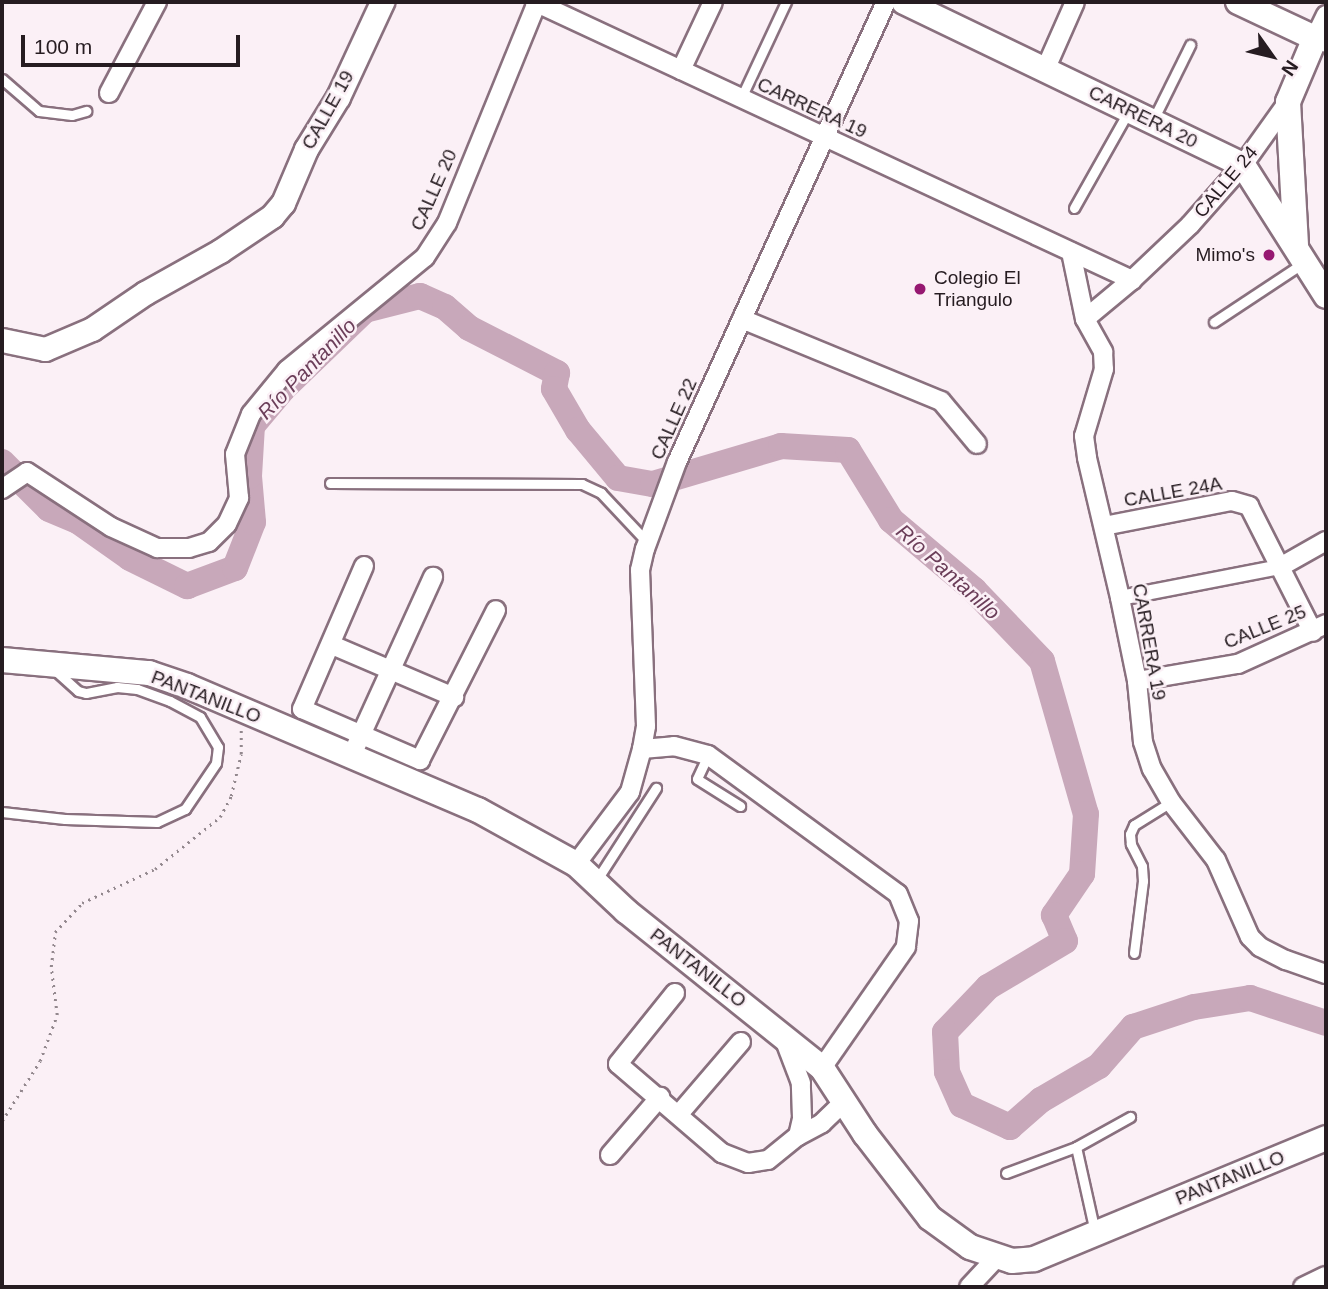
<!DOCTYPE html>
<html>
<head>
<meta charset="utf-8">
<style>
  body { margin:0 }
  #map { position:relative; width:1328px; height:1289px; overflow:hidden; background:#fbf0f6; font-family:Helvetica,sans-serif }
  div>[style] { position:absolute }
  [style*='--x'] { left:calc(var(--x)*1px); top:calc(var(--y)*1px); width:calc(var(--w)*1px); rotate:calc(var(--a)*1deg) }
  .river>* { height:26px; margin:-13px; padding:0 13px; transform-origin:13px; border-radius:13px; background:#c8a8ba }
  .path>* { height:2.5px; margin-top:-1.25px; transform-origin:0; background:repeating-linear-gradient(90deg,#93888e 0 2px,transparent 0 7px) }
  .roads { filter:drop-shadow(2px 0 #89707e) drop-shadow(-2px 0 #89707e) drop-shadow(0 2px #89707e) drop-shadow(0 -2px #89707e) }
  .service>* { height:9px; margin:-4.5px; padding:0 4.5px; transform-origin:4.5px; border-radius:4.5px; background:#fff }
  .pedestrian>* { height:14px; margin:-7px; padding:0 7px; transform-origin:7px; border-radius:7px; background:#fff }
  .minor>* { height:18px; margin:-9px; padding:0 9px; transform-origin:9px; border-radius:9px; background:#fff }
  .tertiary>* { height:23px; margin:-11.5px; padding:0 11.5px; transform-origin:11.5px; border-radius:11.5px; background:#fff }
  .secondary>* { height:24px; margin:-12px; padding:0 12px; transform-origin:12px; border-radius:12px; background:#fff }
  .dots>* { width:19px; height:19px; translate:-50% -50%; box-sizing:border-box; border:4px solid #fbf0f6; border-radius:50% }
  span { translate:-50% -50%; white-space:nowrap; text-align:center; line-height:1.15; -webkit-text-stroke:5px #fbf0f6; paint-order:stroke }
  .street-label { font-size:19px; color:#261c21 }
  .poi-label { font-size:19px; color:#261c21 }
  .right { translate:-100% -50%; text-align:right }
  .left { translate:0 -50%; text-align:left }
  .water-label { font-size:21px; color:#6b3e59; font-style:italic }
  .frame { position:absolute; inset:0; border:4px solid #261c21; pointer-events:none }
  .north { position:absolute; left:1237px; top:21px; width:70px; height:70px; -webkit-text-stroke:5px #fbf0f6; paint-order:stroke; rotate:124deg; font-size:19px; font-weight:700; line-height:28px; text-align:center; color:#261c21 }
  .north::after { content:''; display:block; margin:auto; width:24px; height:32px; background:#261c21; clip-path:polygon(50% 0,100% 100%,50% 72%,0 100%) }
  .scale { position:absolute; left:21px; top:35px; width:219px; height:32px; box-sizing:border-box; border:4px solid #261c21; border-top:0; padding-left:9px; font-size:21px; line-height:24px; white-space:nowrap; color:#261c21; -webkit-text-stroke:5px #fbf0f6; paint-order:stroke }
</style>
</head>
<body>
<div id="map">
  <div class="river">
    <div style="--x:2;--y:462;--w:66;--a:45"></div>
    <div style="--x:49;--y:509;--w:33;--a:23"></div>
    <div style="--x:79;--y:522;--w:62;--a:35.2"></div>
    <div style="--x:130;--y:558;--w:64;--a:26.2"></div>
    <div style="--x:187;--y:586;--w:51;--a:-20.6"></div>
    <div style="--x:235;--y:568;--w:49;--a:-68.6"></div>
    <div style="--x:253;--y:522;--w:46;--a:-95"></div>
    <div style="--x:249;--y:476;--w:50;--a:-86.6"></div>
    <div style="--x:252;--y:426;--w:48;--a:-50"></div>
    <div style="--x:283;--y:389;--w:114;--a:-43.9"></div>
    <div style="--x:365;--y:310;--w:57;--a:-14.3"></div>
    <div style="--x:420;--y:296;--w:27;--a:24"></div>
    <div style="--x:445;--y:307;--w:32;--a:41"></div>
    <div style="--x:469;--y:328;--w:99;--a:27.1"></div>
    <div style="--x:557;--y:373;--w:16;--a:101"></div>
    <div style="--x:554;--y:389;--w:48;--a:59.7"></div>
    <div style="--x:578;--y:430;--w:62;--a:50.2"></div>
    <div style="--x:618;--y:478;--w:36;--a:10"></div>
    <div style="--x:653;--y:484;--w:134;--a:-16.5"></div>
    <div style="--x:781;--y:446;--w:67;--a:3.4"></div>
    <div style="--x:848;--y:450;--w:82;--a:58.4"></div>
    <div style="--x:891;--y:520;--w:109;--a:40.1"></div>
    <div style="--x:974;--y:590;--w:98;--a:46.2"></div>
    <div style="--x:1042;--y:661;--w:159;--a:74"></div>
    <div style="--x:1086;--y:814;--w:60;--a:93.8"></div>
    <div style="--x:1082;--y:874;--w:50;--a:124.3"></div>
    <div style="--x:1054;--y:915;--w:28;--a:67"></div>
    <div style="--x:1065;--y:941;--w:90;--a:149.1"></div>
    <div style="--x:988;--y:987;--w:62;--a:133.7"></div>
    <div style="--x:945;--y:1032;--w:40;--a:87.1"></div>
    <div style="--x:947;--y:1072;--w:36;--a:66"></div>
    <div style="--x:962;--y:1105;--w:53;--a:24.6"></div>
    <div style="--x:1010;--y:1127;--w:41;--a:-41.1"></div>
    <div style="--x:1041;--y:1100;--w:67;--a:-30.4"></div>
    <div style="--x:1099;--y:1066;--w:52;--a:-48.9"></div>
    <div style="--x:1133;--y:1027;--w:64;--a:-18.2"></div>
    <div style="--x:1194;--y:1007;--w:57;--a:-9.1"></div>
    <div style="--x:1250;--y:998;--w:80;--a:18.2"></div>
  </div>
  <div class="path">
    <div style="--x:2;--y:1121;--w:71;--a:-57.7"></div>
    <div style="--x:40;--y:1061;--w:49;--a:-69.7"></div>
    <div style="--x:57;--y:1015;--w:48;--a:-97.1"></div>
    <div style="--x:51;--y:967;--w:35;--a:-83"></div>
    <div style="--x:55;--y:932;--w:40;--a:-47"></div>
    <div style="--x:82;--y:903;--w:81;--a:-25"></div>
    <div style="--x:155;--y:869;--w:83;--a:-38.7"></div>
    <div style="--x:220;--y:817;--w:24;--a:-62"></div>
    <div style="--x:231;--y:796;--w:43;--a:-76.6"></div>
    <div style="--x:241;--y:754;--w:24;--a:-90"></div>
  </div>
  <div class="roads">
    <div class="service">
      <div style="--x:2;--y:79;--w:49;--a:40.9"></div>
      <div style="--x:39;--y:111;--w:33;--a:7"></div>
      <div style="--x:72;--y:115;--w:15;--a:-16"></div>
      <div style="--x:741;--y:98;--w:106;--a:-64.9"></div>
      <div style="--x:1153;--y:120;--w:84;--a:-63.7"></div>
      <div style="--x:1074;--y:208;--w:110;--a:-60.6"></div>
      <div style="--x:1214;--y:322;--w:107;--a:-33.5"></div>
      <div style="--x:330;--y:483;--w:252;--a:0.2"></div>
      <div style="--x:582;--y:484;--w:21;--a:25"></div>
      <div style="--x:601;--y:493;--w:67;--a:46.8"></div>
      <div style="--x:708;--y:755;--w:26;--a:115"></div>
      <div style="--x:697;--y:779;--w:51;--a:32.1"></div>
      <div style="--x:2;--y:812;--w:63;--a:6.3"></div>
      <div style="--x:65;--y:819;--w:92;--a:1.9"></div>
      <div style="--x:157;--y:822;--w:31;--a:-25"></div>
      <div style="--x:185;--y:809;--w:55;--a:-56"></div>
      <div style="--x:216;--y:763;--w:16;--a:-83"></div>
      <div style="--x:218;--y:747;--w:35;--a:-121"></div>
      <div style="--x:200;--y:717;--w:34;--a:-152"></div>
      <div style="--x:170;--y:701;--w:35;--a:-160"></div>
      <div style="--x:137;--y:689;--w:20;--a:-174"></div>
      <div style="--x:117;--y:687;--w:32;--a:169"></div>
      <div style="--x:86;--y:693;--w:8;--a:-166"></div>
      <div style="--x:78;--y:691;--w:30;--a:-138"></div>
      <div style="--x:596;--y:881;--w:111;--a:-57.2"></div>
      <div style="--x:1134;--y:953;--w:73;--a:-82.9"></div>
      <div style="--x:1143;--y:881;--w:15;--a:-94"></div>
      <div style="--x:1142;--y:866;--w:25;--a:-117"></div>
      <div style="--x:1131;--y:844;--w:10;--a:-96"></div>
      <div style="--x:1130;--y:834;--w:10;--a:-66"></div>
      <div style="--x:1134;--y:825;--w:44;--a:-31.9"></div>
      <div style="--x:1006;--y:1173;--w:75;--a:-20.4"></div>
      <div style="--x:1095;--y:1232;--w:87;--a:-102.6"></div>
      <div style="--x:1076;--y:1147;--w:62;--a:-29.1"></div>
    </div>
    <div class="pedestrian">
      <div style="--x:1120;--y:598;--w:163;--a:-11"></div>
    </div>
    <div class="minor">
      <div style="--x:535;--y:2;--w:659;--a:24.97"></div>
      <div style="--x:1326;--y:15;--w:25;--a:116"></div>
      <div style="--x:1315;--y:38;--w:12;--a:24"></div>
      <div style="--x:681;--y:70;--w:75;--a:-64.8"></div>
      <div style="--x:1045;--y:70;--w:74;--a:-66.2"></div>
      <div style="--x:109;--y:93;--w:103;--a:-62.2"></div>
      <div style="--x:1071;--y:252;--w:68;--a:78.2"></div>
      <div style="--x:1085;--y:319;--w:38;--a:61"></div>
      <div style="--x:1103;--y:352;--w:17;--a:87"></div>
      <div style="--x:1104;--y:369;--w:70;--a:106.6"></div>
      <div style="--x:1084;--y:436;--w:22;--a:82"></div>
      <div style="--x:1087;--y:458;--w:144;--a:76.7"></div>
      <div style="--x:1120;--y:598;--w:85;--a:78.4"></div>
      <div style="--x:1137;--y:681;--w:61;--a:84.4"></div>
      <div style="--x:1143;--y:742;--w:28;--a:72"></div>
      <div style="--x:1152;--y:769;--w:38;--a:60"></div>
      <div style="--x:1171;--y:802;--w:73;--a:52.2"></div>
      <div style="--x:1216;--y:860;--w:84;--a:66.2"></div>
      <div style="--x:1250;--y:937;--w:14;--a:45"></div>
      <div style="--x:1260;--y:947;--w:29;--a:27"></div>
      <div style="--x:1286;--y:960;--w:42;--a:19.3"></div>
      <div style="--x:742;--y:319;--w:215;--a:22.4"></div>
      <div style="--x:941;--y:401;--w:56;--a:50.1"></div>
      <div style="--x:1085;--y:319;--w:61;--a:-39.7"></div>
      <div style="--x:1132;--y:280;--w:80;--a:-43.5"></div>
      <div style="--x:1190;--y:225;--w:80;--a:-48.5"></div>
      <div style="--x:1243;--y:165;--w:77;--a:-54.5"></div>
      <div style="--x:2;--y:489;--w:30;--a:-34"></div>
      <div style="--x:27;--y:472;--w:100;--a:33.2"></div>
      <div style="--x:111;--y:527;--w:51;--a:24.5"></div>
      <div style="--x:157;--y:548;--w:32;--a:0"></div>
      <div style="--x:189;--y:548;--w:21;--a:-17"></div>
      <div style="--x:209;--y:542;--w:25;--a:-45"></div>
      <div style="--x:227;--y:524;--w:29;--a:-65"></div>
      <div style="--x:239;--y:498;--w:44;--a:-95.2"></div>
      <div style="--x:235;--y:454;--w:43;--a:-68.2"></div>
      <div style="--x:251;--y:414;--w:57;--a:-50.7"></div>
      <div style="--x:287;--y:370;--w:178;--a:-39.3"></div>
      <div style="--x:425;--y:257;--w:40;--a:-57.1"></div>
      <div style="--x:447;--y:223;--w:239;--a:-67.8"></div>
      <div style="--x:1104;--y:526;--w:130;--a:-11.1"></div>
      <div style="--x:1232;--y:501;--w:18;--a:16"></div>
      <div style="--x:1249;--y:506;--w:141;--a:63.1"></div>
      <div style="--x:364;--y:566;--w:156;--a:113.4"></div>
      <div style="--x:302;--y:709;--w:129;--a:23.4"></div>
      <div style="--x:420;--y:760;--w:168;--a:-63.1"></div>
      <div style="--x:1280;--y:567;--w:53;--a:-29.5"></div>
      <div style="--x:332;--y:645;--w:133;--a:23.1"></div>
      <div style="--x:1137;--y:681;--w:102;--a:-9.6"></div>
      <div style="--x:1238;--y:664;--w:97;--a:-24.4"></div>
      <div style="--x:356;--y:746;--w:186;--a:-65.5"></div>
      <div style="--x:642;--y:749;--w:32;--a:-5"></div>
      <div style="--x:674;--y:746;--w:35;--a:15"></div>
      <div style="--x:708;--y:755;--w:235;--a:36.2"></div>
      <div style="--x:898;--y:894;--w:29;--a:68"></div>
      <div style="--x:909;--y:921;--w:26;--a:97"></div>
      <div style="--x:906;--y:947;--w:147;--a:124.8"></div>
      <div style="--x:576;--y:864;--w:90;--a:-53.1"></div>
      <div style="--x:630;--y:792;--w:45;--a:-74.4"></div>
      <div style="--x:642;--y:749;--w:23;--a:-80"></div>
      <div style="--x:646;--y:726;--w:156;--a:-92.2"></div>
      <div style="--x:640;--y:570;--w:22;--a:-77"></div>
      <div style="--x:645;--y:549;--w:93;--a:-69.8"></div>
      <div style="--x:677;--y:462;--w:505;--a:-65.57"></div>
      <div style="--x:675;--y:993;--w:91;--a:128.8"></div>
      <div style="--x:618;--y:1064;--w:137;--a:40.6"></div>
      <div style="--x:722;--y:1153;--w:28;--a:21"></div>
      <div style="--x:748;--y:1163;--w:20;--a:-9"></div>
      <div style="--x:768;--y:1160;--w:38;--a:-39"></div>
      <div style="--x:798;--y:1136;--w:18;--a:-77"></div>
      <div style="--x:802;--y:1118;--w:35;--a:-92"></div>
      <div style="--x:801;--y:1083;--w:45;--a:-110.9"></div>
      <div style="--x:679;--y:1114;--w:95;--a:-49.3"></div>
      <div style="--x:798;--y:1136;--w:27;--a:-28"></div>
      <div style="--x:822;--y:1123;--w:32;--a:-44"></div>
      <div style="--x:610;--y:1155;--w:77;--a:-49.2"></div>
      <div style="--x:969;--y:1287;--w:42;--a:-46.9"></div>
      <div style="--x:1303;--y:1287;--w:25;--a:-26"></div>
    </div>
    <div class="tertiary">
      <div style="--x:2;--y:340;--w:44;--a:11.8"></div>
      <div style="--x:45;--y:349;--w:51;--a:-23.1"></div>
      <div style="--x:92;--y:329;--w:64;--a:-34.2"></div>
      <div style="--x:145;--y:293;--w:86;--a:-29.2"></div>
      <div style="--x:220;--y:251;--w:63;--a:-33.9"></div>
      <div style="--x:272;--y:216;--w:17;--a:-50"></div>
      <div style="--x:283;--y:203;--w:59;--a:-66.9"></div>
      <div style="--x:306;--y:149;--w:61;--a:-58.4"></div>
      <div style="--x:338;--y:97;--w:105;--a:-65.1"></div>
    </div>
    <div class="secondary">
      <div style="--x:904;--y:2;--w:376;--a:25.7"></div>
      <div style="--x:1243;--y:165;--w:155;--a:57.6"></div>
      <div style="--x:1238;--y:2;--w:85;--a:25.1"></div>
      <div style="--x:1315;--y:38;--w:69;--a:112.9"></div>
      <div style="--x:1288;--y:102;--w:145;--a:86.8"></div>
      <div style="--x:2;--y:660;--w:148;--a:5.1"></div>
      <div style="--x:149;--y:673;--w:40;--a:18.9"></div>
      <div style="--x:187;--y:686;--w:316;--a:23.1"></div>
      <div style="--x:478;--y:810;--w:112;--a:28.9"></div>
      <div style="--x:576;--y:864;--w:69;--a:43.2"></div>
      <div style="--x:626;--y:911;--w:251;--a:38.7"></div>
      <div style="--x:822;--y:1068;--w:79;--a:56.9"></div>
      <div style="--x:865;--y:1134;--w:106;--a:52.3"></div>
      <div style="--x:930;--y:1218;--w:49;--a:35.9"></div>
      <div style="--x:970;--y:1247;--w:44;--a:18.4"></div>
      <div style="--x:1012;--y:1261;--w:22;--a:-5"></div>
      <div style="--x:1034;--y:1259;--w:316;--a:-22.5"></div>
    </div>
  </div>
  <div class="dots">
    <div style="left:1269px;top:255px;background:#961871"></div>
    <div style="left:920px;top:289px;background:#961871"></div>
  </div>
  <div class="street-label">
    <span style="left:812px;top:108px;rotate:25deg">CARRERA 19</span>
    <span style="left:328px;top:110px;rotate:-61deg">CALLE 19</span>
    <span style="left:1143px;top:117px;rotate:26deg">CARRERA 20</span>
    <span style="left:1226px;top:182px;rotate:-50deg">CALLE 24</span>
    <span style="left:434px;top:190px;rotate:-66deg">CALLE 20</span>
    <span style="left:674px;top:419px;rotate:-66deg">CALLE 22</span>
    <span style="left:1173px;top:492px;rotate:-10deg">CALLE 24A</span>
    <span style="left:1265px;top:627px;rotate:-22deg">CALLE 25</span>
    <span style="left:1149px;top:642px;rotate:80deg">CARRERA 19</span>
    <span style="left:206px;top:697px;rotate:21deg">PANTANILLO</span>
    <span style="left:698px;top:968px;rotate:38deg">PANTANILLO</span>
    <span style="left:1230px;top:1178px;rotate:-22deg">PANTANILLO</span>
  </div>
  <div class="poi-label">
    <span class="right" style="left:1255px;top:255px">Mimo's</span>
    <span class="left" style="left:934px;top:289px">Colegio El<br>Triangulo</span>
  </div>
  <div class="water-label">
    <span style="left:307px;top:369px;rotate:-46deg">Río Pantanillo</span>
    <span style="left:948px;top:572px;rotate:42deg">Río Pantanillo</span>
  </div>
  <div class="frame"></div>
  <div class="north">N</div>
  <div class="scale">100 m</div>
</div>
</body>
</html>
